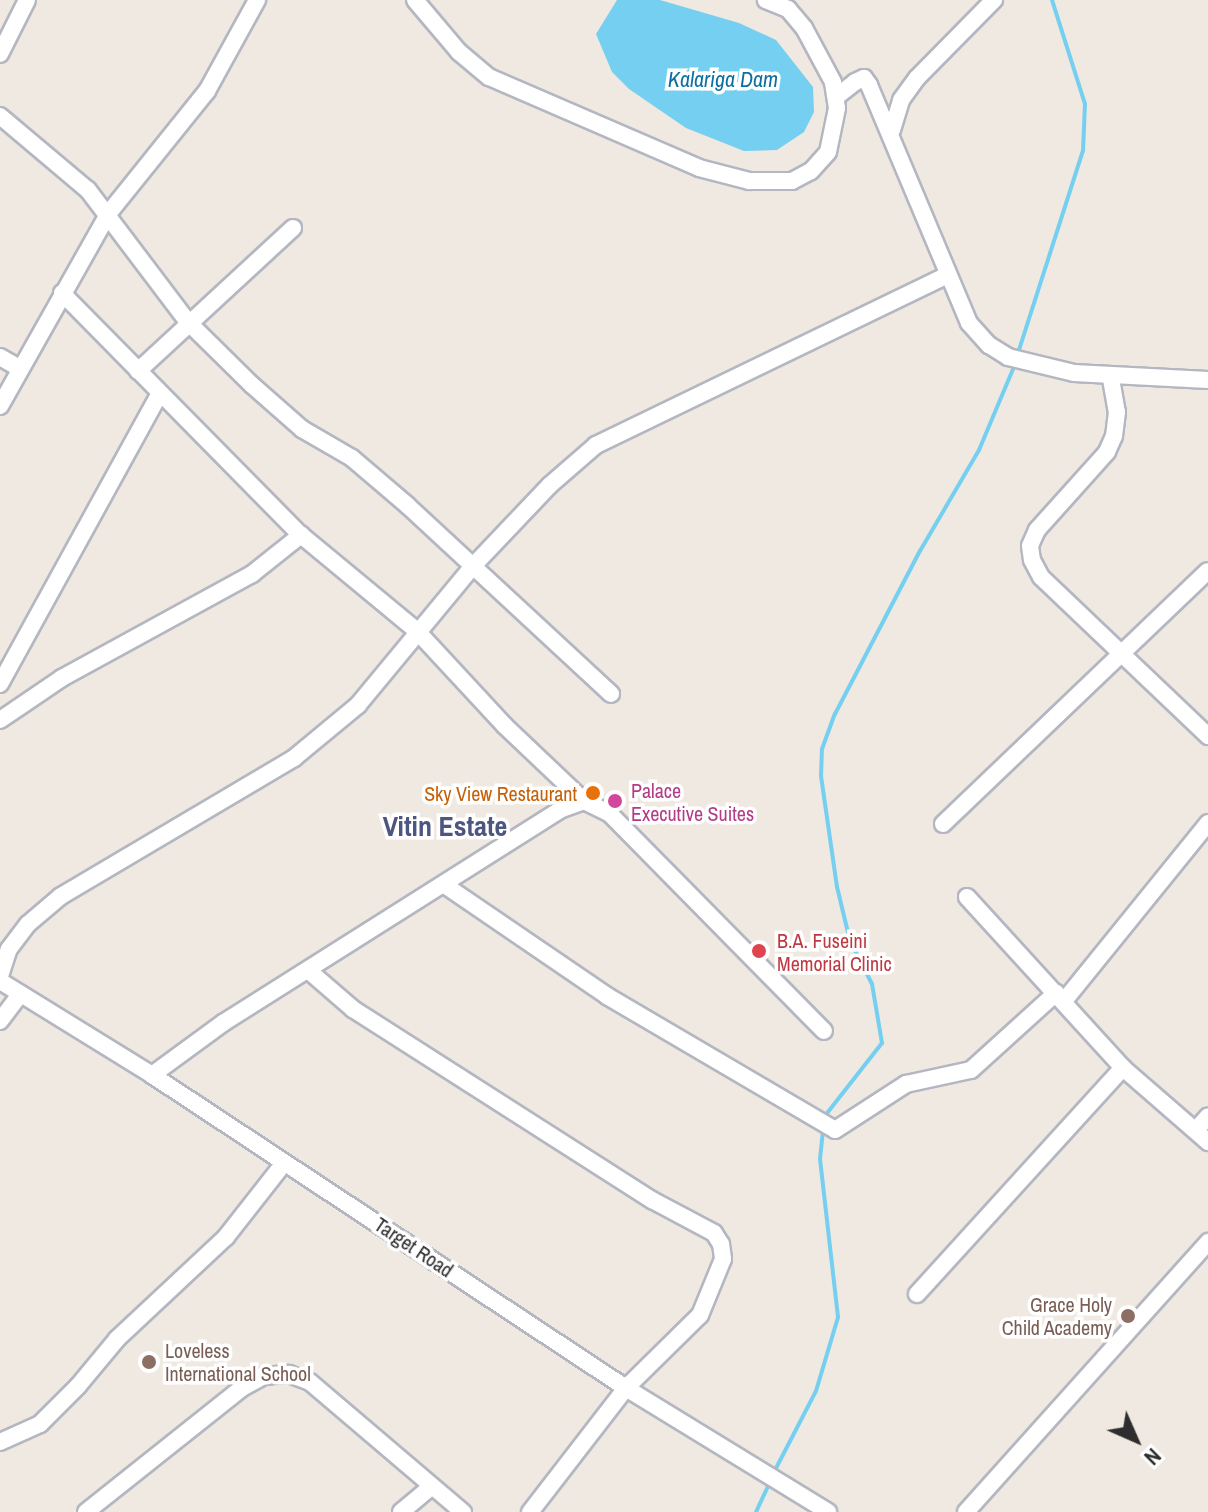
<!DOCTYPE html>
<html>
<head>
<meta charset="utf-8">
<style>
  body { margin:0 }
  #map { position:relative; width:1208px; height:1512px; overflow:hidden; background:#efe9e1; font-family:"Archivo Narrow",sans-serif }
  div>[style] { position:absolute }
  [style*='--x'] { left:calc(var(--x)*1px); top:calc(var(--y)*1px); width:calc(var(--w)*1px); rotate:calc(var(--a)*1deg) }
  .water>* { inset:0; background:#75cff0 }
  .stream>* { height:4px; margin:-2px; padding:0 2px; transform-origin:2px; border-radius:2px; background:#75cff0 }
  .roads { filter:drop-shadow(2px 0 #b4b7c1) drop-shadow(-2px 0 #b4b7c1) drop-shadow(0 2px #b4b7c1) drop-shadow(0 -2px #b4b7c1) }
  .minor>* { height:16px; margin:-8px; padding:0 8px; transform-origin:8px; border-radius:8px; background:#fff }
  .dots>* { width:22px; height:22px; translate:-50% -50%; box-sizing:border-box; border:4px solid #fff; border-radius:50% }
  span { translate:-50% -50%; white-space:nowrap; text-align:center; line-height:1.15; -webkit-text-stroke:7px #fff; paint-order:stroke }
  .hotel-label { font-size:20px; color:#b23c85 }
  .left { translate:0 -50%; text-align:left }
  .food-label { font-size:20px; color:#c56008 }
  .right { translate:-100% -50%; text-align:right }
  .health-label { font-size:20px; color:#be3a42 }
  .street-label { font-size:20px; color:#2e2e2e }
  .education-label { font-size:20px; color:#785e54 }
  .water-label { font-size:22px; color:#0d6fa3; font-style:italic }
  .district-label { font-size:28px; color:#4d5680; font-weight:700 }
  .north { position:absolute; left:1096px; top:1400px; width:80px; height:80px; -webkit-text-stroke:6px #fff; paint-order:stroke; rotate:135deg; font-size:22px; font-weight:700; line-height:32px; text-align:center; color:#2e2e2e }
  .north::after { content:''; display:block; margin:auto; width:28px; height:36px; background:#2e2e2e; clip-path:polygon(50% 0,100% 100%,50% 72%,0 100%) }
</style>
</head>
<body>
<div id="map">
  <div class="water">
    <div style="clip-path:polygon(617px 0,660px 0,739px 23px,776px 40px,813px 87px,814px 112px,804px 132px,777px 150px,744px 151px,686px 128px,629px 89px,612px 72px,596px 34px)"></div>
  </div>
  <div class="stream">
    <div style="--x:1018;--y:353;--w:212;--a:-72.2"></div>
    <div style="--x:1083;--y:151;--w:47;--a:-87.6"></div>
    <div style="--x:1085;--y:104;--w:109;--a:-107.6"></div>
    <div style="--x:824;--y:1117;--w:94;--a:-51.9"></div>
    <div style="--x:882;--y:1043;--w:60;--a:-99.6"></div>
    <div style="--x:872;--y:984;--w:48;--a:-117.1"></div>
    <div style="--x:850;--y:941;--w:56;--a:-103.5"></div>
    <div style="--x:837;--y:887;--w:112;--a:-98.2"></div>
    <div style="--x:821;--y:776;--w:27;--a:-88"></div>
    <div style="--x:822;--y:749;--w:37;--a:-70"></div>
    <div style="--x:835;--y:714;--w:184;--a:-62.5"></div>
    <div style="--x:920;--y:551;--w:117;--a:-59.7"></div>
    <div style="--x:979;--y:450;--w:95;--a:-67.2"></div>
    <div style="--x:773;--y:1474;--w:93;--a:-62.6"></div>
    <div style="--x:816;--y:1391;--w:77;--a:-73.4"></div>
    <div style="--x:838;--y:1317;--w:159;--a:-96.5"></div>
    <div style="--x:820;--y:1159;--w:30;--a:-84"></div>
    <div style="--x:756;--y:1512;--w:33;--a:-65"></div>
  </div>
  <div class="roads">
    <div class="minor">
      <div style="--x:415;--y:0;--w:68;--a:49.8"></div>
      <div style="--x:459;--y:52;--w:39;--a:40"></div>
      <div style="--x:489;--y:77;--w:229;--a:23.4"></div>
      <div style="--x:699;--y:168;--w:52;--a:14.6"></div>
      <div style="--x:749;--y:181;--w:43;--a:0"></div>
      <div style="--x:792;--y:181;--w:21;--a:-28"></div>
      <div style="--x:811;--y:171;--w:25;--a:-48"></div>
      <div style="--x:828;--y:152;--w:45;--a:-78.4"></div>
      <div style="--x:837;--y:108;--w:26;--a:-99"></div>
      <div style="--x:833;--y:82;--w:61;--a:-118.2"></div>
      <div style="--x:804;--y:28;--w:25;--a:-130"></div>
      <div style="--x:788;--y:9;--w:24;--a:-158"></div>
      <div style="--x:0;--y:54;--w:60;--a:-63.4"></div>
      <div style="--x:836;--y:97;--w:24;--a:-38"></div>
      <div style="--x:855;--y:82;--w:10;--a:-24"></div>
      <div style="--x:864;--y:78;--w:9;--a:54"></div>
      <div style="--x:869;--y:85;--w:258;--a:67.2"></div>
      <div style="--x:969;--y:323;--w:30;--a:48"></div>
      <div style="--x:989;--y:345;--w:22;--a:32"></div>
      <div style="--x:1008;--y:357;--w:68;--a:13.6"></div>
      <div style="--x:1074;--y:373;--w:134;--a:3"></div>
      <div style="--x:0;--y:116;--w:115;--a:40.1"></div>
      <div style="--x:88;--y:190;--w:164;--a:52.9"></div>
      <div style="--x:187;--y:321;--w:91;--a:44.6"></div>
      <div style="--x:252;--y:385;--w:67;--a:41.3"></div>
      <div style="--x:302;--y:429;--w:58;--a:30.1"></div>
      <div style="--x:352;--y:458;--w:72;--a:40.5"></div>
      <div style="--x:407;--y:505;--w:278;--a:42.8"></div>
      <div style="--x:892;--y:130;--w:31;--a:-73"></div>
      <div style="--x:901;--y:100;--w:27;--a:-54"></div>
      <div style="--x:917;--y:78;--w:110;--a:-45.4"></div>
      <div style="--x:62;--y:293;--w:340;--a:45.4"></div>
      <div style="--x:301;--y:535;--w:151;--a:39.6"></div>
      <div style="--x:417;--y:631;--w:129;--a:47.2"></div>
      <div style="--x:505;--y:726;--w:109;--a:43.5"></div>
      <div style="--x:0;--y:357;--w:22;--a:30"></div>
      <div style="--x:138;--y:371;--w:211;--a:-42.7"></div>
      <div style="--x:1111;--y:379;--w:34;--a:80"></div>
      <div style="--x:1117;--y:412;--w:24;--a:97"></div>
      <div style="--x:1114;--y:436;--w:17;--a:114"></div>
      <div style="--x:1107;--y:452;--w:105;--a:131.9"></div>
      <div style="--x:1037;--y:530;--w:17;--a:114"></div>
      <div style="--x:1030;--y:546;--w:14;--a:82"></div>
      <div style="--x:1032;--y:560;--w:19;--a:62"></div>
      <div style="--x:1041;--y:577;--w:231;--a:43.6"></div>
      <div style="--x:0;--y:406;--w:220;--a:-60.6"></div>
      <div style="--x:108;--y:214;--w:158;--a:-51.2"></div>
      <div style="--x:207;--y:91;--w:104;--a:-61.2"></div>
      <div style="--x:0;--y:684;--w:330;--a:-61.2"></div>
      <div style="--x:0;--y:720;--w:75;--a:-34.1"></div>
      <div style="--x:62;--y:678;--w:217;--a:-28.7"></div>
      <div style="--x:252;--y:574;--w:63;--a:-38.5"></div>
      <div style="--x:943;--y:824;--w:366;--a:-43.7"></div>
      <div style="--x:446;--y:886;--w:195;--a:34.3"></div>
      <div style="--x:607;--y:996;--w:264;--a:30.4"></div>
      <div style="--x:835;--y:1130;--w:85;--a:-32.9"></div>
      <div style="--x:906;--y:1084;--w:66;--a:-12.2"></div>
      <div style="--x:971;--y:1070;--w:115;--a:-42.2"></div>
      <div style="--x:967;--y:897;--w:231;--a:47.6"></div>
      <div style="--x:1123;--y:1068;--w:113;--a:41"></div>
      <div style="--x:309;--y:971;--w:58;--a:40.8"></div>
      <div style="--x:353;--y:1009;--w:355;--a:32.6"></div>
      <div style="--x:652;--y:1200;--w:70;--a:28"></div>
      <div style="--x:714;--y:1233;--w:13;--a:58"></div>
      <div style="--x:721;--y:1244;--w:15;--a:82"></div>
      <div style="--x:723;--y:1259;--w:61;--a:112.3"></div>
      <div style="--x:700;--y:1315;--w:104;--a:135.4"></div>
      <div style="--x:626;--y:1388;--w:157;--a:127.7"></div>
      <div style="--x:0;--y:976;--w:28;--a:-72"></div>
      <div style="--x:9;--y:949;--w:31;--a:-53"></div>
      <div style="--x:28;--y:924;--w:43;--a:-40.3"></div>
      <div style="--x:61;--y:896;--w:271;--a:-30.6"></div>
      <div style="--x:294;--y:758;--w:83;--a:-39.6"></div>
      <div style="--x:358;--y:705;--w:182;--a:-50.4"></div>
      <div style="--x:474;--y:565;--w:110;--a:-46.5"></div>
      <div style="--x:550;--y:485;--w:61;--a:-41"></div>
      <div style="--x:596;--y:445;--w:390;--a:-25.8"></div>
      <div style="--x:0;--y:981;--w:179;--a:31.7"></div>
      <div style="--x:152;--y:1075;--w:568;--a:33.44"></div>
      <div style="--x:626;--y:1388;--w:237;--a:31.5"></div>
      <div style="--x:1064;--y:1001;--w:229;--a:-51"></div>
      <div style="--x:0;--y:1021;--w:34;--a:-53"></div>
      <div style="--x:152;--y:1075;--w:88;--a:-36.2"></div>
      <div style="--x:223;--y:1023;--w:401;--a:-32.3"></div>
      <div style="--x:562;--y:809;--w:23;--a:-20"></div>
      <div style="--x:584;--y:801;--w:28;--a:26"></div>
      <div style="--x:609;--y:813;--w:306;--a:45.4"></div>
      <div style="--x:1196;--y:1130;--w:18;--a:-49"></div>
      <div style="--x:917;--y:1294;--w:306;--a:-47.7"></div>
      <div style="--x:0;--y:1442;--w:44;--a:-24.2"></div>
      <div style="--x:40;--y:1424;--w:54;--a:-45"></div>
      <div style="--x:78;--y:1386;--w:61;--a:-50.3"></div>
      <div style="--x:117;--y:1339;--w:149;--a:-43.1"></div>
      <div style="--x:226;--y:1237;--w:94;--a:-51.9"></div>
      <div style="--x:86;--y:1512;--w:199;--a:-38.5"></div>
      <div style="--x:242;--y:1388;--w:25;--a:-29"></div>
      <div style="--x:264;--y:1376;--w:25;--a:-5"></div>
      <div style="--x:289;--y:1374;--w:22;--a:21"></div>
      <div style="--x:310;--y:1382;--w:201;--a:40.4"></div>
      <div style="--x:401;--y:1512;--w:40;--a:-40"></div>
      <div style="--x:966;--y:1512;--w:363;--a:-48.1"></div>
    </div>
  </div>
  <div class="dots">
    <div style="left:593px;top:793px;background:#e8710a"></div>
    <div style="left:615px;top:801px;background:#d1479c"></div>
    <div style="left:759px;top:951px;background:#e0444e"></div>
    <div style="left:1128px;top:1316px;background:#8d6e63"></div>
    <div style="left:149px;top:1362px;background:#8d6e63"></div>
  </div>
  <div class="hotel-label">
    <span class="left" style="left:631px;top:802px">Palace<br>Executive Suites</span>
  </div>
  <div class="food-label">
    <span class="right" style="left:577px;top:793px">Sky View Restaurant</span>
  </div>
  <div class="health-label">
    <span class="left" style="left:777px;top:952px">B.A. Fuseini<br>Memorial Clinic</span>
  </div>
  <div class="street-label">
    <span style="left:414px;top:1247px;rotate:34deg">Target Road</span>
  </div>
  <div class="education-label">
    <span class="right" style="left:1112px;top:1316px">Grace Holy<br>Child Academy</span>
    <span class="left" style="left:165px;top:1362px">Loveless<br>International School</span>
  </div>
  <div class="water-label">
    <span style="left:723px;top:80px">Kalariga Dam</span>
  </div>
  <div class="district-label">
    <span style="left:445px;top:826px">Vitin Estate</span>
  </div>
  <div class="north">N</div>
</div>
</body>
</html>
